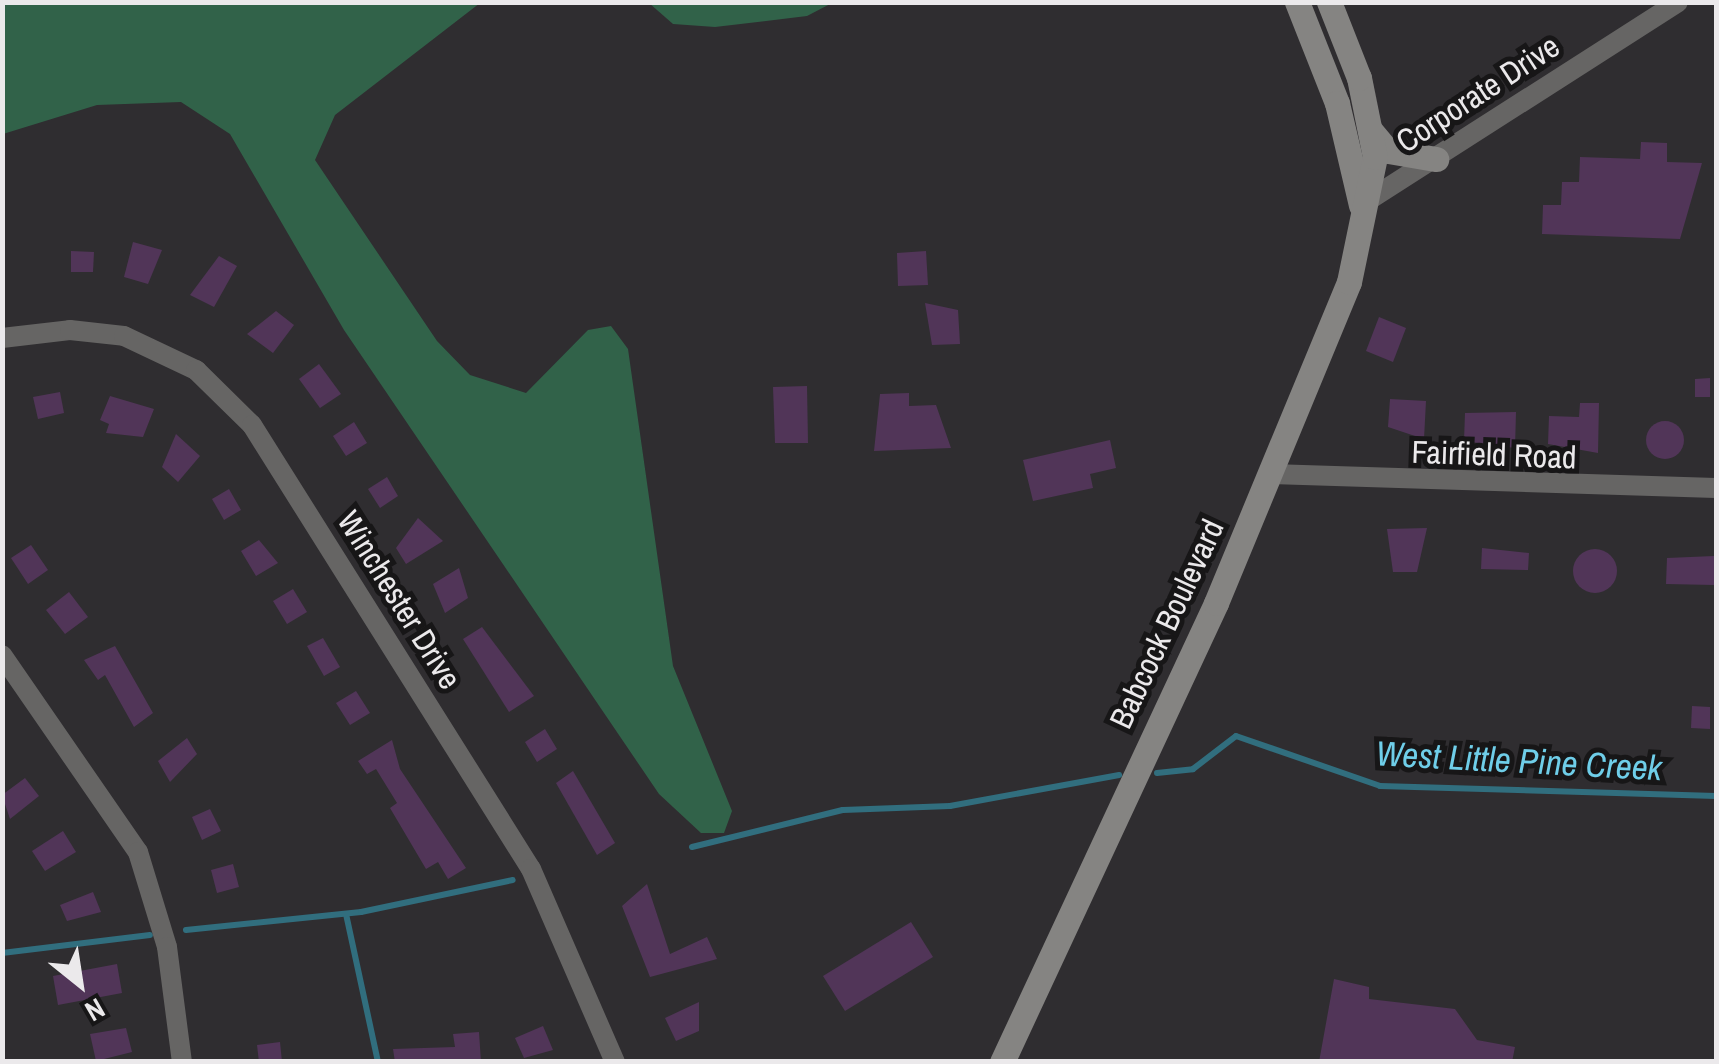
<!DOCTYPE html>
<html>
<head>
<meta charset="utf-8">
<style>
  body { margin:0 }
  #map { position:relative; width:1719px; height:1064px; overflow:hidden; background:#2f2d30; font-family:"Archivo Narrow",sans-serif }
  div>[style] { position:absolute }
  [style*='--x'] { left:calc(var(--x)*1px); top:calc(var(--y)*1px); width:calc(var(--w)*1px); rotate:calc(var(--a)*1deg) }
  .forest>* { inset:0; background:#316249 }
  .stream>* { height:6px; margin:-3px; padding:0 3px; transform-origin:3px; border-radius:3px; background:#316e7e }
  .building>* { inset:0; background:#513558 }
  .round { border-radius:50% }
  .street>* { height:20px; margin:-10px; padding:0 10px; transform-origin:10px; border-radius:10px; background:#666564 }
  .secondary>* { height:25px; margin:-12.5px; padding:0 12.5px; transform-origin:12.5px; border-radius:12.5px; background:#858482 }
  span { translate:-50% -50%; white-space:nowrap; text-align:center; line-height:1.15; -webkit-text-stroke:10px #171617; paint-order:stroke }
  .street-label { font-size:32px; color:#ebe9eb }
  .water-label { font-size:35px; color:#6fcee9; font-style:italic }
  .frame { position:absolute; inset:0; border:5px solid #ebe9eb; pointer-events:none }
  .north { position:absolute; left:30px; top:934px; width:100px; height:100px; -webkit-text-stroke:8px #171617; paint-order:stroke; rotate:150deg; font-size:28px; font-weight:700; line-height:40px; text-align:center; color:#ebe9eb }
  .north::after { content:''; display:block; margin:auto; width:35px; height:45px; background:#ebe9eb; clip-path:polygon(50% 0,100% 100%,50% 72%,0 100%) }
</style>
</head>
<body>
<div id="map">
  <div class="forest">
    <div style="clip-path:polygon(3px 2px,480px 3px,335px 115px,315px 160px,437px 341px,470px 375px,526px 393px,588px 330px,611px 326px,628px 349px,673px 666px,732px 811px,724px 833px,701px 833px,659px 794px,344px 330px,230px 134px,181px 102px,97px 105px,3px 134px)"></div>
    <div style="clip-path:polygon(649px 3px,649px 2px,832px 3px,807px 16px,715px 27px,673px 24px)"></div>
  </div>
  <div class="stream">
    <div style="--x:1157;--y:773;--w:36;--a:-6"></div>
    <div style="--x:1193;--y:769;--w:54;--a:-37.5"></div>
    <div style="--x:1236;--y:736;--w:152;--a:19.1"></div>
    <div style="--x:1380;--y:786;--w:336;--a:1.7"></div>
    <div style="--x:692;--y:847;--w:155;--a:-13.8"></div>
    <div style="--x:843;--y:810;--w:107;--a:-2.1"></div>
    <div style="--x:950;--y:806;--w:172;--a:-10.4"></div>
    <div style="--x:346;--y:914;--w:151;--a:77.8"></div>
    <div style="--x:186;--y:930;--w:176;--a:-5.9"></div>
    <div style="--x:361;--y:912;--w:155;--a:-11.9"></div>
    <div style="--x:2;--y:953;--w:149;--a:-6.9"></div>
  </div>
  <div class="building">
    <div style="clip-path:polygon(1641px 142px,1667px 143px,1667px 162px,1702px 163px,1680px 239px,1542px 234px,1543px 205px,1561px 205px,1562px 182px,1579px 182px,1580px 157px,1640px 159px)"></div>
    <div style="clip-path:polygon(133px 242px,162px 250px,148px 284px,124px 277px)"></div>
    <div style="clip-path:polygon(71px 251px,94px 252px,93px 272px,71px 272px)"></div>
    <div style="clip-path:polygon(926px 251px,928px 285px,898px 286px,897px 253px)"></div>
    <div style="clip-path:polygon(219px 256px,237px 266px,214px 307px,190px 295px)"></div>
    <div style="clip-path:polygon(925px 303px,958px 310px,960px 344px,932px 345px)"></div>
    <div style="clip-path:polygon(276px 311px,294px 325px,273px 353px,247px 334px)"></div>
    <div style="clip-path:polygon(1379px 317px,1406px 328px,1393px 362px,1366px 351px)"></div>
    <div style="clip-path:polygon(319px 364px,341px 394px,320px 408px,299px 379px)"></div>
    <div style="clip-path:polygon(1710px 378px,1710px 397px,1695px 397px,1695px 379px)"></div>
    <div style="clip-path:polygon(807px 386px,808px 443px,775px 443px,773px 387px)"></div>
    <div style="clip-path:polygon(60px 392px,64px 413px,38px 419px,33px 397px)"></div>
    <div style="clip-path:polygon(909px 393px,909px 406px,936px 405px,951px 448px,874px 451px,880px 394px)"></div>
    <div style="clip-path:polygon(110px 396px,154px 409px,143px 437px,106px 433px,109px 424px,100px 420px)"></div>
    <div style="clip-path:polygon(1390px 399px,1426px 401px,1424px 439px,1388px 427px)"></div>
    <div style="clip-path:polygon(1580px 403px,1599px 403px,1598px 453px,1548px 444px,1549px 416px,1579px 417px)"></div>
    <div style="clip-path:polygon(1516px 412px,1515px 448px,1464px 441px,1465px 413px)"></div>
    <div class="round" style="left:1646px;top:421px;width:38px;height:38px"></div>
    <div style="clip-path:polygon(354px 422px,367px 443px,346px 456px,333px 436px)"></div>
    <div style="clip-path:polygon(176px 434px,200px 456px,178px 482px,162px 467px)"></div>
    <div style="clip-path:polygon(1110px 440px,1116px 468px,1090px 474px,1093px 488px,1033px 501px,1023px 460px)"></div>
    <div style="clip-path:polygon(387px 477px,398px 496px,380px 508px,368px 489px)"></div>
    <div style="clip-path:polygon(229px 489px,241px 510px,224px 520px,212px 499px)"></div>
    <div style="clip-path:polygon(418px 518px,443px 541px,406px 564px,396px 548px)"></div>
    <div style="clip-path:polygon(1427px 528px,1417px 572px,1393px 572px,1387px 529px)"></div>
    <div style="clip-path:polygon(259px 540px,278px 563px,256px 576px,241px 551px)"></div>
    <div style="clip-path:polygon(31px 545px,48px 570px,28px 584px,11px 558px)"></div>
    <div style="clip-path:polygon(1482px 548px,1529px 553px,1528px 570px,1481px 569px)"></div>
    <div class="round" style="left:1573px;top:549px;width:44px;height:44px"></div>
    <div style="clip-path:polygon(1714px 556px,1714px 585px,1666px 584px,1667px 558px)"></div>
    <div style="clip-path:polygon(459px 568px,468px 598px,445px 613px,433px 584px)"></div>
    <div style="clip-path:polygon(293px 589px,307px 612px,287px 624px,273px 601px)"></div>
    <div style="clip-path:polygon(69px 592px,88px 617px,65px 634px,46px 610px)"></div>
    <div style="clip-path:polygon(482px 627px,534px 696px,509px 712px,463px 639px)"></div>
    <div style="clip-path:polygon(323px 638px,340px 667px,324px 676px,307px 646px)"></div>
    <div style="clip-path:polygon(115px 646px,153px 713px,134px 727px,105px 675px,98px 680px,84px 660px)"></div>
    <div style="clip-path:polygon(356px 691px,370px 713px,350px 725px,336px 703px)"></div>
    <div style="clip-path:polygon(1692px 706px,1710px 707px,1710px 729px,1691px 728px)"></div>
    <div style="clip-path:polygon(545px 729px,557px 749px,537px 762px,525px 742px)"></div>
    <div style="clip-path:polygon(187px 738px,197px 754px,170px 782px,158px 761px)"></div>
    <div style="clip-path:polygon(392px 740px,400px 769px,466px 868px,448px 879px,438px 862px,426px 869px,390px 808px,397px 803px,376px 769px,367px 774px,358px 761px)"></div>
    <div style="clip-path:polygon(573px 771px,615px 843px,597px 855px,556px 783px)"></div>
    <div style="clip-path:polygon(25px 778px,39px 796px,10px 819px,2px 795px)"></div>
    <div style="clip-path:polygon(210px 809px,221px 831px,202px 840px,192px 817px)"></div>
    <div style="clip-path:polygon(63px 831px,76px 852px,45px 871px,32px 851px)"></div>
    <div style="clip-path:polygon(233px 864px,239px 887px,217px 893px,211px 870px)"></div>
    <div style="clip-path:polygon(647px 884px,670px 954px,707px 937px,717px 959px,650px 977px,622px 906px)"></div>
    <div style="clip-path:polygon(93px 892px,101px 912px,67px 921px,60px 905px)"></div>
    <div style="clip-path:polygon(911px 922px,933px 957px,845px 1011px,823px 976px)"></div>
    <div style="clip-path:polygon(117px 964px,122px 993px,58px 1005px,53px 976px)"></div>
    <div style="clip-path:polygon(1334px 979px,1369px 987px,1369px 999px,1455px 1009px,1477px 1040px,1515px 1047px,1512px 1062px,1319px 1062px)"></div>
    <div style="clip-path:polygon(699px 1002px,699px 1031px,676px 1041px,665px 1018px)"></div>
    <div style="clip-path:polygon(543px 1026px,553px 1050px,524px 1058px,515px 1038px)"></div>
    <div style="clip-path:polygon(126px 1028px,132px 1052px,96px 1061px,90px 1034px)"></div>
    <div style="clip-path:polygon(479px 1032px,481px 1062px,395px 1062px,393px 1049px,455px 1047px,453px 1034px)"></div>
    <div style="clip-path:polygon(280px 1042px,282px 1062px,259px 1062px,257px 1045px)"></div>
  </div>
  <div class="street">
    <div style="--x:1361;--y:205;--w:376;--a:-32.6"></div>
    <div style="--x:2;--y:338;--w:68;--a:-6.7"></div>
    <div style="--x:70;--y:330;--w:54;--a:6.3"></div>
    <div style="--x:124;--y:336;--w:80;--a:25.3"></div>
    <div style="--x:196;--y:370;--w:78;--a:44.5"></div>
    <div style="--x:252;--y:425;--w:524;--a:57.86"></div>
    <div style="--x:531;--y:869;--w:210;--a:66.5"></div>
    <div style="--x:1271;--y:474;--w:445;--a:1.8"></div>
    <div style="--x:2;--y:655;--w:239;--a:55.4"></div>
    <div style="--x:138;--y:852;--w:99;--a:73"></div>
    <div style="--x:167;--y:947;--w:116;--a:82.6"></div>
  </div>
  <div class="secondary">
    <div style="--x:1297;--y:2;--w:109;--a:68.4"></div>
    <div style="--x:1337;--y:103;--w:105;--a:76.8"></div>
    <div style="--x:1371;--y:131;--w:26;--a:50"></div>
    <div style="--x:1388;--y:151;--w:49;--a:9.5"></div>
    <div style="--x:1002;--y:1062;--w:506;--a:-65"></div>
    <div style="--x:1216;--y:603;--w:347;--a:-67.5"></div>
    <div style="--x:1349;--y:282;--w:128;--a:-78.3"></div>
    <div style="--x:1375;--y:157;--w:81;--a:-101.4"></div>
    <div style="--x:1359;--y:78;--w:82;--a:-111.5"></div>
  </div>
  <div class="street-label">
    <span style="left:1478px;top:94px;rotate:-33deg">Corporate Drive</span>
    <span style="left:1494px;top:455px;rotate:2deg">Fairfield Road</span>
    <span style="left:399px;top:600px;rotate:58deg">Winchester Drive</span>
    <span style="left:1167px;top:624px;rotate:-65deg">Babcock Boulevard</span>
  </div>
  <div class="water-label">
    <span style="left:1519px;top:761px;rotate:3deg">West Little Pine Creek</span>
  </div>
  <div class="frame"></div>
  <div class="north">N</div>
</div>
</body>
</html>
